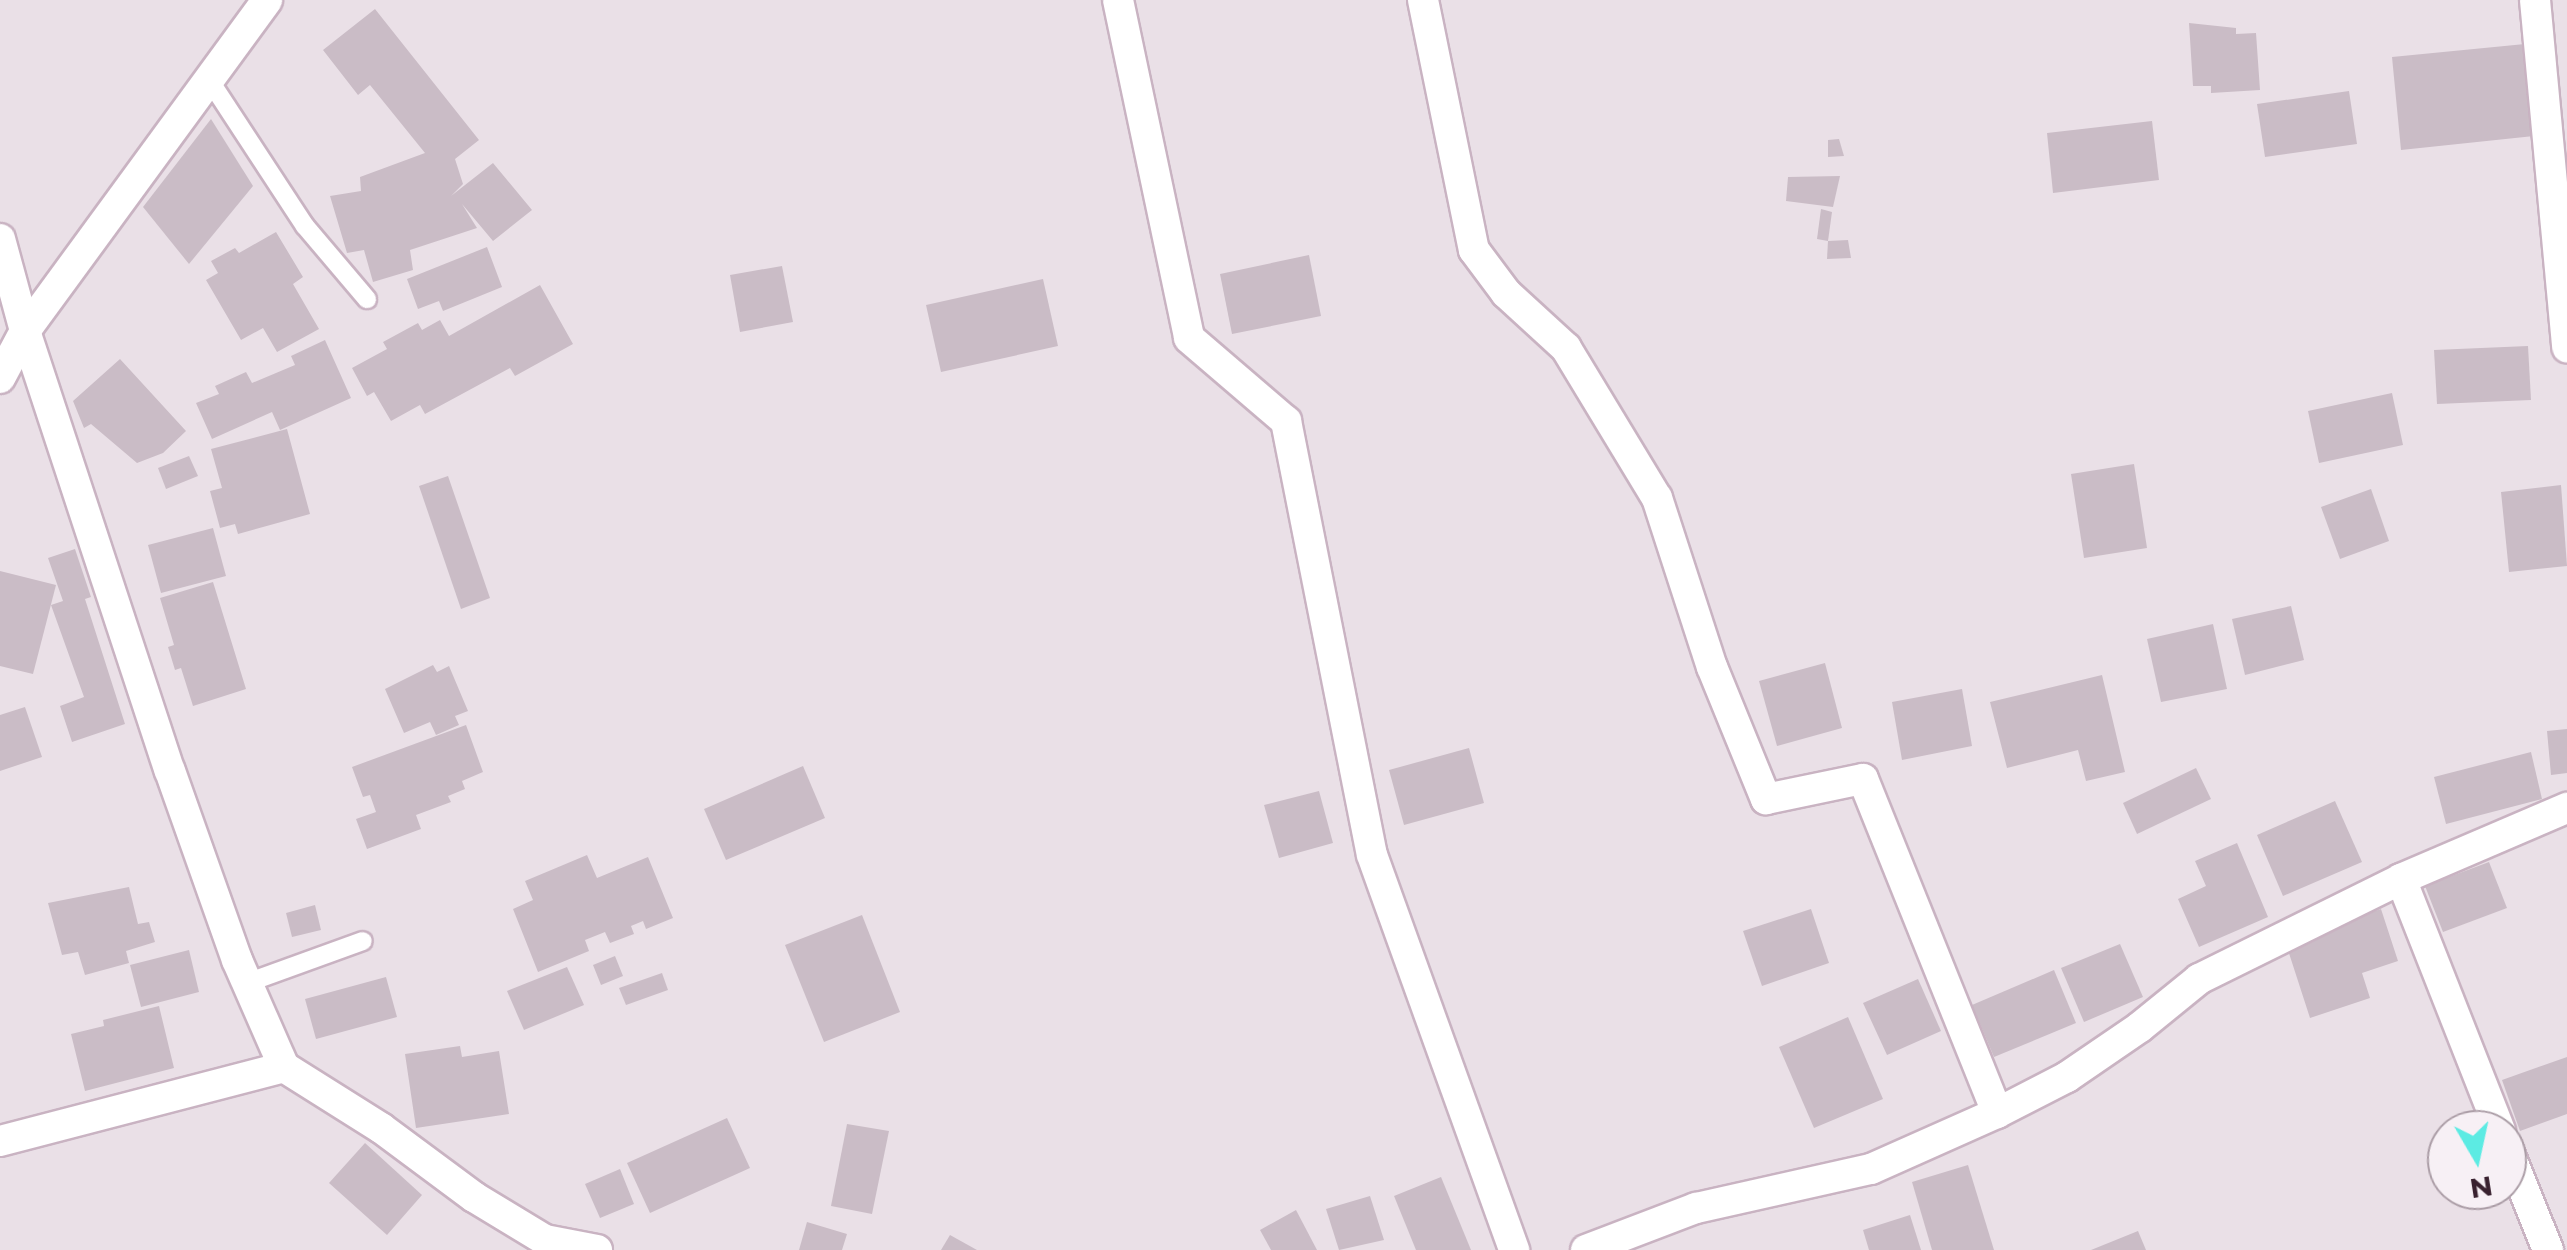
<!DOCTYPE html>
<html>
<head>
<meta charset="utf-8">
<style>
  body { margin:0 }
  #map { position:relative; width:2567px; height:1250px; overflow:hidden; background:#eae0e7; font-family:Montserrat,sans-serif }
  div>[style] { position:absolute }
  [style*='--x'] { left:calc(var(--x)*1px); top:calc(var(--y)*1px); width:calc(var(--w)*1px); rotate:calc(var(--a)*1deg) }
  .building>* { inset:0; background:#cabcc6 }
  .roads { filter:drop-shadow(2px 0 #c9b3c2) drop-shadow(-2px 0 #c9b3c2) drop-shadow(0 2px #c9b3c2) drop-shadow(0 -2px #c9b3c2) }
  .lane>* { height:18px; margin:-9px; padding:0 9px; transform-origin:9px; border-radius:9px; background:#fff }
  .street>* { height:30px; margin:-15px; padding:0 15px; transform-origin:15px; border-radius:15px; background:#fff }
  .secondary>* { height:30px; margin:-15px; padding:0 15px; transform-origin:15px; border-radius:15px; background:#fff }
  span { translate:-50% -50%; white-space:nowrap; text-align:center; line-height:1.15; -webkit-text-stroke:9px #f7f0f5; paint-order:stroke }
  .north { position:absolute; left:2427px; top:1110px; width:100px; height:100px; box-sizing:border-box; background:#f7f0f5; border:2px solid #ab9da6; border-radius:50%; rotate:171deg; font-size:28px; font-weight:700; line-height:40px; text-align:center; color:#39212f }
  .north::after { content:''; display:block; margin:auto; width:35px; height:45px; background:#5cebe3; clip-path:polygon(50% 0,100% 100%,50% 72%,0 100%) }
</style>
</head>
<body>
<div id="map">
  <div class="building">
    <div style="clip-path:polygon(375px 9px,479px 140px,455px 159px,463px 184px,451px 196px,493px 163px,532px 210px,493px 241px,462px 204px,477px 228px,410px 250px,413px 270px,373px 282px,364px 250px,347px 253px,330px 196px,361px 191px,360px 177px,425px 153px,370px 85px,358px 95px,323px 50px)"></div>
    <div style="clip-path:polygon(2189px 23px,2236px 28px,2236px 34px,2256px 33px,2260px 90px,2211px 93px,2211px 86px,2193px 86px)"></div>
    <div style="clip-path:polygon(2525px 44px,2534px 136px,2401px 150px,2392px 57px)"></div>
    <div style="clip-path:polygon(2349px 91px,2357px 144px,2265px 157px,2257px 104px)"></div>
    <div style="clip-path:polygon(211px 119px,253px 186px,189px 264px,143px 207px)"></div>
    <div style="clip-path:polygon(2152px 121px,2159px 180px,2053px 193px,2047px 133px)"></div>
    <div style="clip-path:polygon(1839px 139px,1844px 156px,1828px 157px,1828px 140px)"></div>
    <div style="clip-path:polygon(1840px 176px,1833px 207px,1786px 201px,1788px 177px)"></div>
    <div style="clip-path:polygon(1821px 209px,1832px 212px,1828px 241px,1817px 239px)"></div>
    <div style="clip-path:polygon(276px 232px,303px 277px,293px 284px,319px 329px,277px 352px,263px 328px,241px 340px,206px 280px,218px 273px,211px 261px,235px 248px,239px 253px)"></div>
    <div style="clip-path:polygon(1848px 240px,1851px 258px,1827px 259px,1828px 241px)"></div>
    <div style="clip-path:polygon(487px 247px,502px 287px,443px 311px,439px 301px,418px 309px,407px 279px)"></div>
    <div style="clip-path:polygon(1309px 255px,1321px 316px,1232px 334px,1220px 274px)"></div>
    <div style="clip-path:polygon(782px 266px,793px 322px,740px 332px,730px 275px)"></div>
    <div style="clip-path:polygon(1043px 279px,1058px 346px,941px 372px,926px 305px)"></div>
    <div style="clip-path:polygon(540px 285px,573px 344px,515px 376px,510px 368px,425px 414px,420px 405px,391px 421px,374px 392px,367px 396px,352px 368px,387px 349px,383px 342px,418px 323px,422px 330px,440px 320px,449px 336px)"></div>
    <div style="clip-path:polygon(325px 340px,351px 398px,280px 430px,272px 412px,212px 439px,196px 403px,219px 394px,215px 386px,246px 372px,252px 383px,295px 365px,291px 356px)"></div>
    <div style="clip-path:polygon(2528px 346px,2531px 400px,2437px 404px,2434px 350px)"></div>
    <div style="clip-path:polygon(120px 359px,186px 431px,163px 453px,137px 463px,91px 424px,84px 428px,73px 401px)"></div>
    <div style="clip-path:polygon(2392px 393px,2403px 445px,2319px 463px,2308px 411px)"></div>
    <div style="clip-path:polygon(287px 429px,310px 514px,238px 534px,235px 524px,220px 528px,210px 491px,222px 488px,211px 449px)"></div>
    <div style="clip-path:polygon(189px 456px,198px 476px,166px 489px,158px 468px)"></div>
    <div style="clip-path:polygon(2134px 464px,2147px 548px,2084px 558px,2071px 474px)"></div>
    <div style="clip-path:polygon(448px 476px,490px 598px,461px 609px,419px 486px)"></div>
    <div style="clip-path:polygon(2561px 485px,2567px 566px,2509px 572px,2501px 492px)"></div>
    <div style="clip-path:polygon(2371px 489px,2389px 541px,2340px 559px,2321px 507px)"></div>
    <div style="clip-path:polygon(213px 528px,226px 576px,161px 593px,148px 545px)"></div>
    <div style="clip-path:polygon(75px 549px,91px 597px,85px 599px,125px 724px,72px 742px,60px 706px,84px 697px,51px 605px,63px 601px,48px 558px)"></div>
    <div style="clip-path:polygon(0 571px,56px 585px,33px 674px,0 666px)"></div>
    <div style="clip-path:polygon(213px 582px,246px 689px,193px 706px,181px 668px,175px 670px,168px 647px,174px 645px,160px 598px)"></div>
    <div style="clip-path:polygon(2291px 606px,2304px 660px,2245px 675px,2232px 619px)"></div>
    <div style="clip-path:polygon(2213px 624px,2227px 689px,2161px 702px,2147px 639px)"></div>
    <div style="clip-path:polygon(1825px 663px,1842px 728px,1777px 746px,1759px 681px)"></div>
    <div style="clip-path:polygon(433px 665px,437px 672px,449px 666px,468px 711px,455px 716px,459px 725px,436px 735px,430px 722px,404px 733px,385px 689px)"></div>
    <div style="clip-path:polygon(2102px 675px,2125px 772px,2086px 781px,2078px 750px,2007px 768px,1990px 702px)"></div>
    <div style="clip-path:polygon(1962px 689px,1972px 746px,1902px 760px,1892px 702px)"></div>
    <div style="clip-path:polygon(25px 707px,42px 757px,0 771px,0 715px)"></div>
    <div style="clip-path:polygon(466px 725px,483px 772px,462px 781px,465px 789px,448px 796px,451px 802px,416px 815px,421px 829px,367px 849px,356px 819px,376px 812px,370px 795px,363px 797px,352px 767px)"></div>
    <div style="clip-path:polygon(2567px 729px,2567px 773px,2551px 775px,2547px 731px)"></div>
    <div style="clip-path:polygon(1469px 748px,1484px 803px,1404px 825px,1389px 770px)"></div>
    <div style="clip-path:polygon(2531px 752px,2542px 799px,2446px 824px,2434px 777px)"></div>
    <div style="clip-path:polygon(803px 766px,825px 818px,726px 860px,704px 809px)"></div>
    <div style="clip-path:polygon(2196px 768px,2211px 799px,2137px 834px,2123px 803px)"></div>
    <div style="clip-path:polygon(1319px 791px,1333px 843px,1279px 858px,1264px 805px)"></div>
    <div style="clip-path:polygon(2335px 801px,2362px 862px,2283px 896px,2257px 835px)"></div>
    <div style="clip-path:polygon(2237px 843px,2268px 917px,2199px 947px,2178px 899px,2206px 886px,2195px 861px)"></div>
    <div style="clip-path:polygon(587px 855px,597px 878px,648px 857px,673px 918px,646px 929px,643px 921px,631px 926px,634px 934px,610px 943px,605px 932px,585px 940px,589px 951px,538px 972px,513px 909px,533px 900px,525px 881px)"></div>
    <div style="clip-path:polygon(2489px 862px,2507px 908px,2443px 932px,2425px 886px)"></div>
    <div style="clip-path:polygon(129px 887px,138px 924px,149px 922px,155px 942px,126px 951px,129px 963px,85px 975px,78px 952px,62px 955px,48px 903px)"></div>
    <div style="clip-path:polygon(315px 905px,321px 930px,292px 937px,286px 913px)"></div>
    <div style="clip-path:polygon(1811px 909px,1829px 963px,1762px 986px,1743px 931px)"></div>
    <div style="clip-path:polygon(2381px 909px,2398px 961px,2362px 973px,2370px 998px,2310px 1018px,2285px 941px)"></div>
    <div style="clip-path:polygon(862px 915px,900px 1012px,824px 1042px,785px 945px)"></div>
    <div style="clip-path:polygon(2120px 944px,2143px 997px,2084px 1022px,2061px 968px)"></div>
    <div style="clip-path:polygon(189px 950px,199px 992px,141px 1007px,130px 965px)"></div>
    <div style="clip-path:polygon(615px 956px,623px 976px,601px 985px,593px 965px)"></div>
    <div style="clip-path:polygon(567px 967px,584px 1005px,524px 1030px,507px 991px)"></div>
    <div style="clip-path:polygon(2054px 970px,2076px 1023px,1994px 1057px,1972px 1005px)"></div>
    <div style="clip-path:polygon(662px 973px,668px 990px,626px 1005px,619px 988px)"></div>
    <div style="clip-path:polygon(386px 977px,397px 1017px,316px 1039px,305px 999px)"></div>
    <div style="clip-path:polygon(1918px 979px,1941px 1031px,1887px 1055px,1863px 1003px)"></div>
    <div style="clip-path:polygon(159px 1006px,174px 1068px,85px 1091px,71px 1034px,104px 1026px,103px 1020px)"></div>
    <div style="clip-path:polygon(1848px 1017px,1883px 1099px,1814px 1128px,1779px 1047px)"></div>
    <div style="clip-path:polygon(460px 1046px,462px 1057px,499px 1051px,509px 1114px,416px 1128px,405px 1054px)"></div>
    <div style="clip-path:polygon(2567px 1057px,2567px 1114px,2520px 1131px,2502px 1080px)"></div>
    <div style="clip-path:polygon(727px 1118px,750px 1168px,650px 1213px,627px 1163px)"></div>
    <div style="clip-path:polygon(847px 1124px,889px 1131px,872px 1214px,831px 1206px)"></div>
    <div style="clip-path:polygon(365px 1143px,422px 1195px,387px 1235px,329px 1183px)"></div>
    <div style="clip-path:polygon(1968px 1165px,1994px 1250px,1932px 1250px,1912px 1182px)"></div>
    <div style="clip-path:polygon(620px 1169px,634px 1204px,600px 1218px,585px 1184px)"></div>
    <div style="clip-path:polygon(1441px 1177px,1471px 1250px,1416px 1250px,1394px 1196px)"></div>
    <div style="clip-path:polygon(1370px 1196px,1384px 1240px,1339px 1250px,1326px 1209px)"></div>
    <div style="clip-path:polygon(1296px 1210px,1317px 1250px,1271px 1250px,1260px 1230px)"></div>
    <div style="clip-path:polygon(1910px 1215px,1921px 1250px,1869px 1250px,1863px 1230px)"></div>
    <div style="clip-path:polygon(807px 1222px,847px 1234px,842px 1250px,799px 1250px)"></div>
    <div style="clip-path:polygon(2138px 1231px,2146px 1250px,2091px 1250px)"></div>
    <div style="clip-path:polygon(950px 1235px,977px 1250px,941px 1250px)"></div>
  </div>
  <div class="roads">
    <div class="lane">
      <div style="--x:210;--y:81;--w:173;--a:56.8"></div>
      <div style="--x:305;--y:226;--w:96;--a:49.7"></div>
      <div style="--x:247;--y:983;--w:123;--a:-19.9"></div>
    </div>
    <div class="street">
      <div style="--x:1118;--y:0;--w:345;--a:78.1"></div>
      <div style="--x:1189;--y:338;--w:128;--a:40.6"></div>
      <div style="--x:1286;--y:421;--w:442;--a:78.8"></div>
      <div style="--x:1372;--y:855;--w:420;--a:70.2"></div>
      <div style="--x:1423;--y:0;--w:255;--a:78.5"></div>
      <div style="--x:1474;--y:250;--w:54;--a:53.3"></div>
      <div style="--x:1506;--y:293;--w:81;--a:42.5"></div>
      <div style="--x:1566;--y:348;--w:175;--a:58.8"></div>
      <div style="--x:1657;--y:498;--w:178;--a:72"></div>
      <div style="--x:1712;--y:667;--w:143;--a:67.8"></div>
      <div style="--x:1766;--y:799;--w:99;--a:-11.7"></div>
      <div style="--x:1863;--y:779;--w:360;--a:68.1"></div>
      <div style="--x:2535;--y:0;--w:349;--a:84.7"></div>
      <div style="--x:0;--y:239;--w:95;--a:74.8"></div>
      <div style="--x:25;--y:331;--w:463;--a:71.8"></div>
      <div style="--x:170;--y:771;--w:201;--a:70.5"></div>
      <div style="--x:237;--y:960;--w:117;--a:66.3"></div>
      <div style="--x:284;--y:1067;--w:115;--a:32.2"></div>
      <div style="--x:381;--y:1128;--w:116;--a:36.6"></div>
      <div style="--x:474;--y:1197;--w:83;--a:31.2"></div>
      <div style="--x:545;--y:1240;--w:53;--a:10.9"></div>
      <div style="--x:25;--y:331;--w:410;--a:-53.8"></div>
      <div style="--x:2401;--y:879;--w:270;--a:68.5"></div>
      <div style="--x:0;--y:1141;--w:293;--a:-14.6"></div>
      <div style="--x:2507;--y:1148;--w:110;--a:68.1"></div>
      <div style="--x:1586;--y:1250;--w:118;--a:-20.9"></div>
      <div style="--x:1696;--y:1208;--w:179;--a:-12.6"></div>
      <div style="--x:1871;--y:1169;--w:138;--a:-24"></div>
      <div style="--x:1997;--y:1113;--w:79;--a:-27.2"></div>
      <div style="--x:2067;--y:1077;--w:88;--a:-34.4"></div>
      <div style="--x:2140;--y:1027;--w:76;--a:-39.1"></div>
      <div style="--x:2199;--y:979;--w:225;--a:-26.3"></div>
      <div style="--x:2401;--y:879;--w:181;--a:-23.2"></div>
    </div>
    <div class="secondary">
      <div style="--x:0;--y:378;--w:53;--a:-62"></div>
    </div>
  </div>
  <div class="north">N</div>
</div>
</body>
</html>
